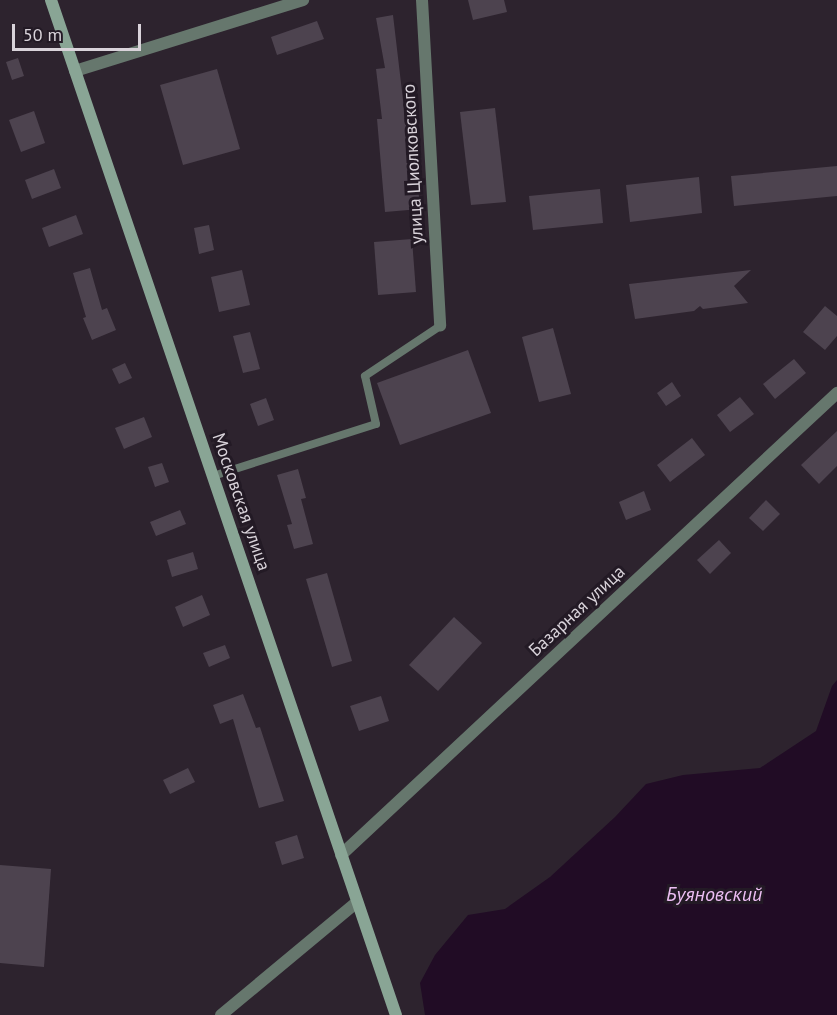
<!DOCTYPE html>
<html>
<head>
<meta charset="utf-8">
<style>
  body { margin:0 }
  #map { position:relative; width:837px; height:1015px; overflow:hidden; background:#2d232e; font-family:"PT Sans",sans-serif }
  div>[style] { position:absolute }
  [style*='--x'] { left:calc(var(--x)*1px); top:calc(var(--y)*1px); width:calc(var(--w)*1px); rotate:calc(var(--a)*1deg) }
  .water>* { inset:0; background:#210c25 }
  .building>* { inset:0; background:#4d434f }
  .lane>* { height:8px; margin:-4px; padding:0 4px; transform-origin:4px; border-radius:4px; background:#66776d }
  .street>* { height:12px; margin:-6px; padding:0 6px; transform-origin:6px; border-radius:6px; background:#66776d }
  .secondary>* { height:12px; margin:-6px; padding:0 6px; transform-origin:6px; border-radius:6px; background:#89a595 }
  span { translate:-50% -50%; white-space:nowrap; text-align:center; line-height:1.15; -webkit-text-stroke:6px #231a25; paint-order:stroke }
  .street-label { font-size:18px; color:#d9d3da }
  .water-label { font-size:20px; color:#ecbef3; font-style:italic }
  .scale { position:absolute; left:12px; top:24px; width:129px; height:27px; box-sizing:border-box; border:3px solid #d9d3da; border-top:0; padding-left:8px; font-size:18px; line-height:21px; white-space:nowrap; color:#d9d3da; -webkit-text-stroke:4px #231a25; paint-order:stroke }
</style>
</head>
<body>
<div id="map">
  <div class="water">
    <div style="clip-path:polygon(837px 680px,837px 1015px,425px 1015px,420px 983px,435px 955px,468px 915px,505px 909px,550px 877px,615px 817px,646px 784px,683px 775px,760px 768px,816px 731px,832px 686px)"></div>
  </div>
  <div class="building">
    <div style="clip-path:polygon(468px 0,504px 0,507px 12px,473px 20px)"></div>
    <div style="clip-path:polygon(393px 15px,405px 117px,412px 116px,420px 209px,385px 212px,377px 119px,382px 119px,376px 69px,385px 68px,376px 18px)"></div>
    <div style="clip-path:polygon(317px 21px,324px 39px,277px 55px,271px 37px)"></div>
    <div style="clip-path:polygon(18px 58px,24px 76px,12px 80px,6px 62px)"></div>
    <div style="clip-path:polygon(217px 69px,240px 149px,183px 165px,160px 85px)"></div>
    <div style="clip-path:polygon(495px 108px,506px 202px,471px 205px,460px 112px)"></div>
    <div style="clip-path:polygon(34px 111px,45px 143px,21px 152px,9px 120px)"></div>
    <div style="clip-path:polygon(837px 166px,837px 196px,734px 206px,731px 176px)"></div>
    <div style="clip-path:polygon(54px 169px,61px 188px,32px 199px,25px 180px)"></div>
    <div style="clip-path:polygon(699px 177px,702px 213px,630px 222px,626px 185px)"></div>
    <div style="clip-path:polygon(600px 189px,603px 223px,533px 230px,529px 196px)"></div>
    <div style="clip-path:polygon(76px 215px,83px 234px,49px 247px,42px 228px)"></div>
    <div style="clip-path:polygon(209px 225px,214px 250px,199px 254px,194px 228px)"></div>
    <div style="clip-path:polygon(412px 239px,416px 292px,378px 295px,374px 242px)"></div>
    <div style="clip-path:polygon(90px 268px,102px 310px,107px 308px,116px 330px,92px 340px,83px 318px,86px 317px,73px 273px)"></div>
    <div style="clip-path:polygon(242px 270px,250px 305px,219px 312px,211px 277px)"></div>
    <div style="clip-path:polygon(751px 270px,734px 286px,748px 303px,703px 309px,700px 306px,694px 311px,635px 319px,629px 284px)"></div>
    <div style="clip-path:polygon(825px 306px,837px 316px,837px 336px,825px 350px,803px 332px)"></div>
    <div style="clip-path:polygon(553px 328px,571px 394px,539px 402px,522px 337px)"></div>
    <div style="clip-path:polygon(250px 332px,260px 369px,243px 373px,233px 336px)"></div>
    <div style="clip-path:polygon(468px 350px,491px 413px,400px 445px,377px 383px)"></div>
    <div style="clip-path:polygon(794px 359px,806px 373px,775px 399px,763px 384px)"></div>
    <div style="clip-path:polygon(125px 363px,132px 378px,119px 384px,112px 369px)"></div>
    <div style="clip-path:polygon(672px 382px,681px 396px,666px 406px,657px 393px)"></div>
    <div style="clip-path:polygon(740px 397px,754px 414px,730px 432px,717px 415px)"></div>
    <div style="clip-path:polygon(266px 398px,274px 420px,258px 426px,250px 404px)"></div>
    <div style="clip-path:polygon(144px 417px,152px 437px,124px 449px,115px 428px)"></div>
    <div style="clip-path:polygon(837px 431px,837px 466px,819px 484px,801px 465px)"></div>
    <div style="clip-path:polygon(692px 438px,705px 455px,670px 482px,657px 465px)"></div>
    <div style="clip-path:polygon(162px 463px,169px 482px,155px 487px,148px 467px)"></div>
    <div style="clip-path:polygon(298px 469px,306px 498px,301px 499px,313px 544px,294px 549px,287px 525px,292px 524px,277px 475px)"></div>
    <div style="clip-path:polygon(644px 491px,651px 510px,626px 520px,619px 502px)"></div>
    <div style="clip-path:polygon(766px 500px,780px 514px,763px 531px,749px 518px)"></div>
    <div style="clip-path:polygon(180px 510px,186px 524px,156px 536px,150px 522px)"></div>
    <div style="clip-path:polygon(719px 540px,731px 553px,710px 574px,697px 560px)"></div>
    <div style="clip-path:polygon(193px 552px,198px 569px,172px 577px,167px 560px)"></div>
    <div style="clip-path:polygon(327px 573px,352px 661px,332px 667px,306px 579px)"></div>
    <div style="clip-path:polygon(202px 595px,210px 615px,183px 627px,175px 607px)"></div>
    <div style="clip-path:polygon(454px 617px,482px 643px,438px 691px,409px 665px)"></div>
    <div style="clip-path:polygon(225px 645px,230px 658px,209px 667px,203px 653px)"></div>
    <div style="clip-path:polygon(243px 694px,256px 728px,260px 727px,284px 801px,259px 808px,233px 719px,220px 724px,213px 705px)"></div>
    <div style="clip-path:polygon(381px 696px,389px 721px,359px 731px,350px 706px)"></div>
    <div style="clip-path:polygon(188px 768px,195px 782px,170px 794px,163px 780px)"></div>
    <div style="clip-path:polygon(297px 835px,304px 858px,282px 865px,275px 842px)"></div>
    <div style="clip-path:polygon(0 865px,51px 869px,44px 967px,0 963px)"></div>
  </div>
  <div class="lane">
    <div style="--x:213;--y:476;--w:171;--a:-17.7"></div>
    <div style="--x:376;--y:424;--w:49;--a:-102.9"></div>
    <div style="--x:365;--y:376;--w:90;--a:-33.7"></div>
  </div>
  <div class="street">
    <div style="--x:422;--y:0;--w:326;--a:86.8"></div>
    <div style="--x:75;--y:71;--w:239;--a:-17.3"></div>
    <div style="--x:341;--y:855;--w:678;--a:-42.97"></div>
    <div style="--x:221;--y:1015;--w:177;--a:-39.7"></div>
  </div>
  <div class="secondary">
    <div style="--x:51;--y:0;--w:1072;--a:71.23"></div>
  </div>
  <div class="street-label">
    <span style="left:413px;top:164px;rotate:-93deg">улица Циолковского</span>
    <span style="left:241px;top:502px;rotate:71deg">Московская улица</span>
    <span style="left:577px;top:611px;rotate:-43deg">Базарная улица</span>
  </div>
  <div class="water-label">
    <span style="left:714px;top:894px">Буяновский</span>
  </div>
  <div class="scale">50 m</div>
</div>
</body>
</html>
